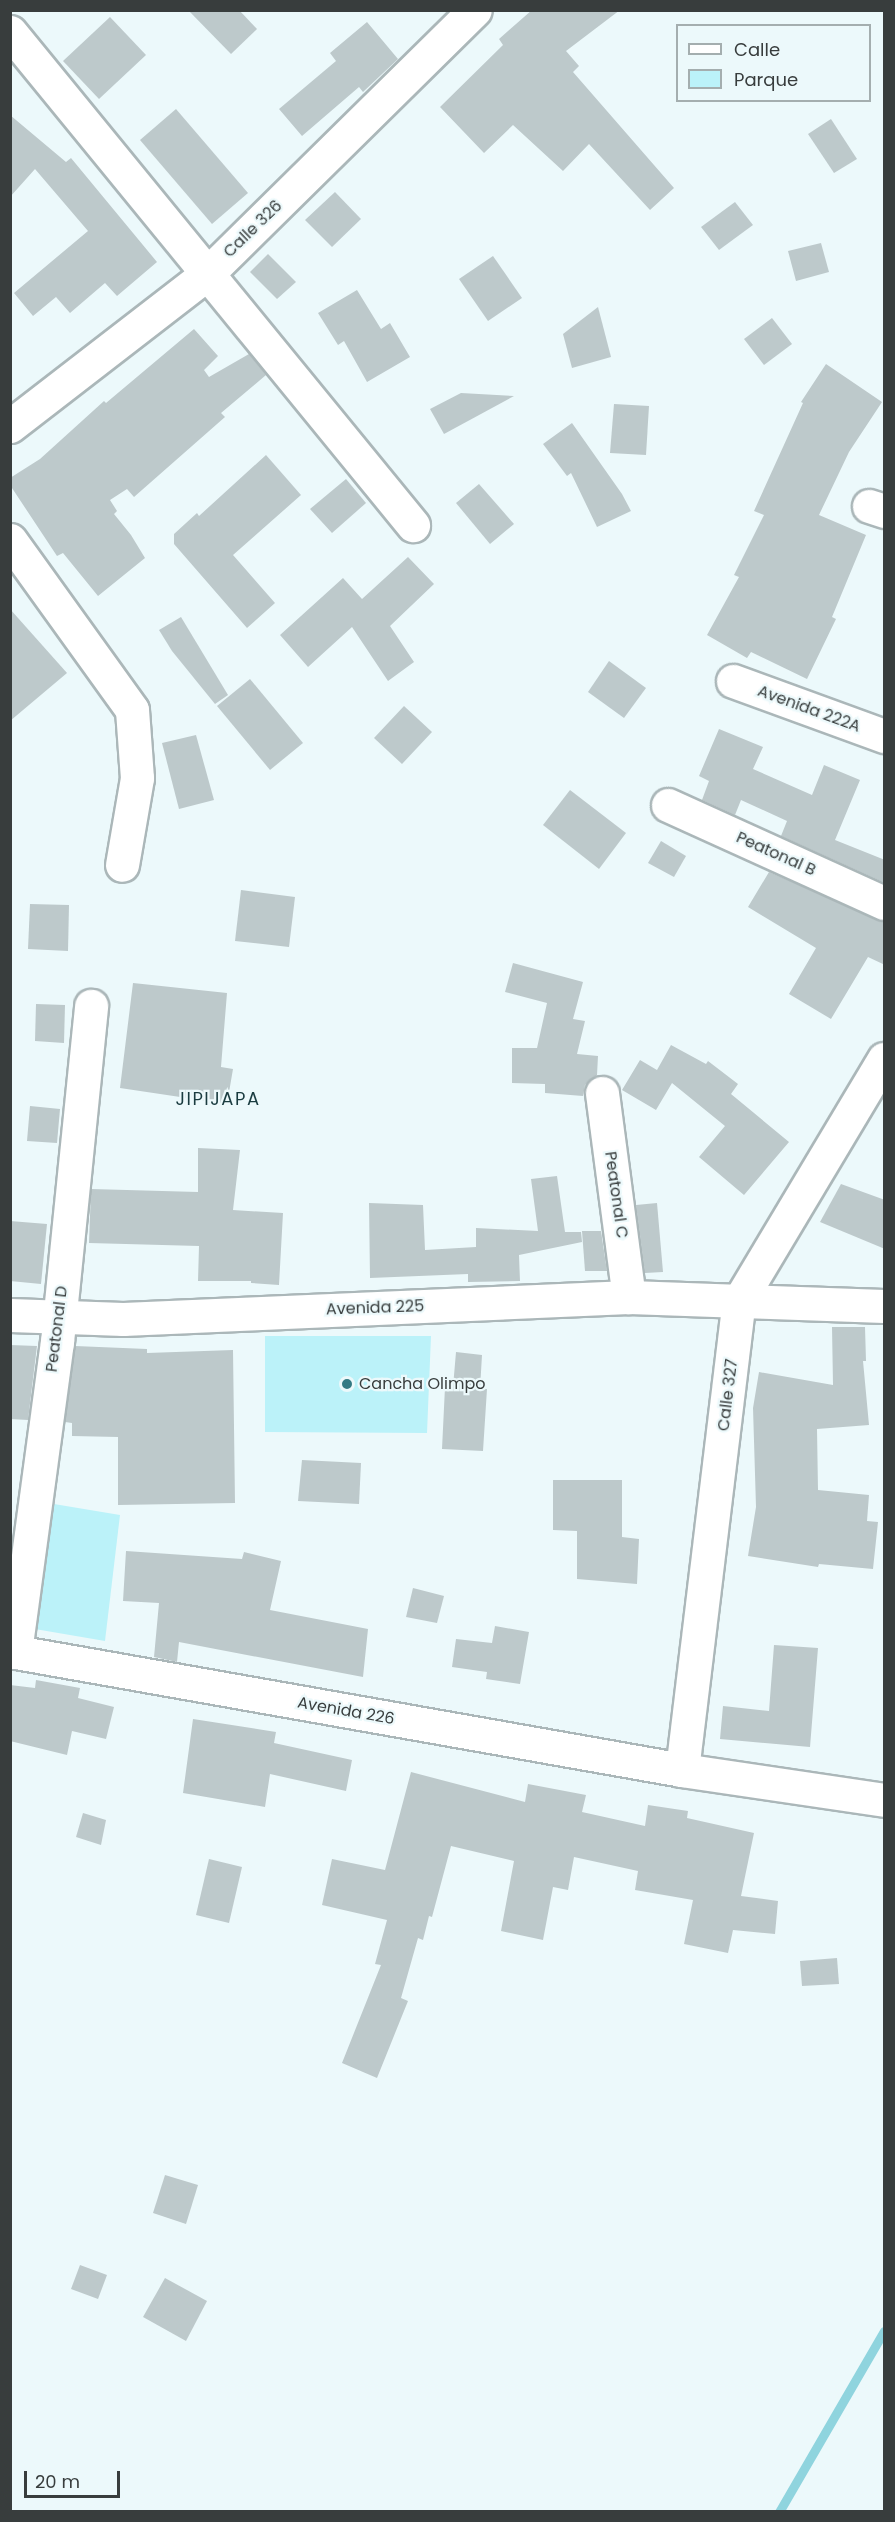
<!DOCTYPE html>
<html>
<head>
<meta charset="utf-8">
<style>
  body { margin:0 }
  #map { position:relative; width:895px; height:2522px; overflow:hidden; background:#ecf9fb; font-family:Poppins,sans-serif }
  div>[style] { position:absolute }
  [style*='--x'] { left:calc(var(--x)*1px); top:calc(var(--y)*1px); width:calc(var(--w)*1px); rotate:calc(var(--a)*1deg) }
  .green>* { inset:0; background:#bbf2f9 }
  .stream>* { height:9px; margin:-4.5px; padding:0 4.5px; transform-origin:4.5px; border-radius:4.5px; background:#8fd4de }
  .building>* { inset:0; background:#bdc9cb }
  .roads { filter:drop-shadow(2px 0 #abb7b9) drop-shadow(-2px 0 #abb7b9) drop-shadow(0 2px #abb7b9) drop-shadow(0 -2px #abb7b9) }
  .minor>* { height:33px; margin:-16.5px; padding:0 16.5px; transform-origin:16.5px; border-radius:16.5px; background:#fff }
  .dots>* { width:16px; height:16px; translate:-50% -50%; box-sizing:border-box; border:3px solid #ecf9fb; border-radius:50% }
  span { translate:-50% -50%; white-space:nowrap; text-align:center; line-height:1.15; -webkit-text-stroke:4.5px #ecf9fb; paint-order:stroke }
  .street-label { font-size:16px; color:#383d3d }
  .poi-label { font-size:16px; color:#383d3d }
  .left { translate:0 -50%; text-align:left }
  .neighbourhood-label { font-size:18px; color:#1a3c40; letter-spacing:1.5px }
  .frame { position:absolute; inset:0; border:12px solid #383d3d; pointer-events:none }
  .legend { position:absolute; left:676px; top:24px; width:195px; height:78px; box-sizing:border-box; background:#ecf9fb; border:2px solid #a4aeaf; margin:0; padding:8px 10px; list-style:none; font-size:18px; color:#383d3d }
  .legend li { display:flex; align-items:center; gap:12px; height:30px }
  .legend b { width:30px; border:2px solid #a4aeaf }
  .scale { position:absolute; left:24px; top:2471px; width:96px; height:27px; box-sizing:border-box; border:3px solid #383d3d; border-top:0; padding-left:8px; font-size:18px; line-height:21px; white-space:nowrap; color:#383d3d; -webkit-text-stroke:4px #ecf9fb; paint-order:stroke }
</style>
</head>
<body>
<div id="map">
  <div class="green">
    <div style="clip-path:polygon(265px 1336px,431px 1336px,427px 1433px,265px 1432px)"></div>
    <div style="clip-path:polygon(48px 1503px,120px 1515px,105px 1641px,29px 1628px)"></div>
  </div>
  <div class="stream">
    <div style="--x:779;--y:2512;--w:209;--a:-59.9"></div>
  </div>
  <div class="building">
    <div style="clip-path:polygon(188px 10px,239px 10px,257px 29px,231px 54px)"></div>
    <div style="clip-path:polygon(532px 10px,620px 10px,566px 51px,579px 66px,573px 72px,674px 188px,650px 210px,589px 144px,563px 171px,513px 125px,484px 153px,440px 107px,503px 45px,499px 39px)"></div>
    <div style="clip-path:polygon(110px 17px,146px 55px,99px 99px,63px 61px)"></div>
    <div style="clip-path:polygon(367px 22px,398px 59px,363px 92px,359px 87px,302px 136px,279px 109px,336px 61px,330px 53px)"></div>
    <div style="clip-path:polygon(176px 109px,248px 193px,212px 224px,140px 140px)"></div>
    <div style="clip-path:polygon(10px 115px,66px 162px,71px 158px,157px 262px,117px 296px,105px 283px,70px 313px,56px 297px,33px 316px,14px 293px,88px 231px,35px 169px,10px 197px)"></div>
    <div style="clip-path:polygon(831px 119px,857px 159px,834px 173px,808px 134px)"></div>
    <div style="clip-path:polygon(335px 192px,361px 219px,332px 247px,305px 220px)"></div>
    <div style="clip-path:polygon(735px 202px,753px 225px,719px 250px,701px 227px)"></div>
    <div style="clip-path:polygon(821px 243px,829px 272px,796px 281px,788px 251px)"></div>
    <div style="clip-path:polygon(268px 254px,296px 282px,277px 299px,250px 272px)"></div>
    <div style="clip-path:polygon(493px 256px,522px 298px,488px 321px,459px 279px)"></div>
    <div style="clip-path:polygon(357px 290px,381px 329px,390px 323px,410px 357px,367px 382px,344px 341px,338px 345px,318px 313px)"></div>
    <div style="clip-path:polygon(598px 307px,611px 357px,572px 368px,563px 334px)"></div>
    <div style="clip-path:polygon(772px 318px,792px 344px,764px 365px,744px 339px)"></div>
    <div style="clip-path:polygon(194px 329px,218px 356px,204px 370px,209px 377px,249px 354px,266px 375px,221px 413px,225px 417px,134px 497px,127px 489px,110px 500px,117px 511px,114px 514px,131px 535px,145px 558px,98px 596px,63px 553px,57px 556px,10px 485px,10px 478px,40px 459px,104px 401px,106px 403px)"></div>
    <div style="clip-path:polygon(826px 364px,882px 402px,849px 452px,819px 515px,866px 535px,832px 617px,836px 619px,807px 679px,751px 652px,747px 658px,707px 635px,739px 577px,734px 575px,764px 515px,754px 511px,803px 403px,801px 402px)"></div>
    <div style="clip-path:polygon(461px 393px,514px 396px,444px 434px,430px 409px)"></div>
    <div style="clip-path:polygon(614px 404px,649px 406px,646px 455px,610px 453px)"></div>
    <div style="clip-path:polygon(572px 423px,622px 494px,631px 511px,597px 527px,571px 473px,567px 476px,543px 444px)"></div>
    <div style="clip-path:polygon(266px 455px,301px 495px,233px 555px,275px 603px,247px 628px,174px 544px,174px 534px,197px 513px,199px 516px)"></div>
    <div style="clip-path:polygon(346px 479px,366px 503px,332px 533px,310px 509px)"></div>
    <div style="clip-path:polygon(479px 484px,514px 524px,490px 544px,456px 503px)"></div>
    <div style="clip-path:polygon(408px 557px,434px 584px,390px 626px,414px 662px,388px 681px,352px 627px,308px 667px,280px 635px,343px 578px,362px 599px)"></div>
    <div style="clip-path:polygon(10px 609px,67px 673px,10px 721px)"></div>
    <div style="clip-path:polygon(181px 617px,228px 695px,215px 704px,172px 651px,159px 630px)"></div>
    <div style="clip-path:polygon(609px 661px,646px 688px,624px 718px,588px 692px)"></div>
    <div style="clip-path:polygon(250px 679px,303px 743px,270px 770px,217px 706px)"></div>
    <div style="clip-path:polygon(404px 706px,432px 732px,402px 764px,374px 738px)"></div>
    <div style="clip-path:polygon(719px 729px,763px 747px,753px 769px,812px 795px,824px 765px,860px 780px,835px 840px,885px 860px,885px 883px,781px 836px,787px 821px,741px 800px,735px 815px,702px 800px,709px 781px,699px 776px)"></div>
    <div style="clip-path:polygon(196px 735px,214px 800px,179px 809px,162px 743px)"></div>
    <div style="clip-path:polygon(570px 790px,626px 833px,599px 869px,543px 825px)"></div>
    <div style="clip-path:polygon(661px 841px,686px 856px,674px 877px,648px 863px)"></div>
    <div style="clip-path:polygon(769px 872px,885px 922px,885px 965px,868px 957px,831px 1019px,789px 994px,816px 948px,748px 907px)"></div>
    <div style="clip-path:polygon(241px 890px,295px 897px,289px 947px,235px 941px)"></div>
    <div style="clip-path:polygon(30px 904px,69px 905px,68px 951px,28px 949px)"></div>
    <div style="clip-path:polygon(513px 963px,583px 982px,573px 1019px,585px 1021px,577px 1054px,598px 1056px,597px 1075px,585px 1085px,583px 1096px,545px 1093px,545px 1084px,512px 1083px,512px 1048px,537px 1048px,547px 1003px,505px 992px)"></div>
    <div style="clip-path:polygon(133px 983px,227px 993px,221px 1067px,233px 1069px,227px 1104px,120px 1088px)"></div>
    <div style="clip-path:polygon(36px 1004px,65px 1005px,64px 1043px,35px 1041px)"></div>
    <div style="clip-path:polygon(671px 1045px,706px 1064px,708px 1061px,738px 1084px,731px 1094px,789px 1142px,744px 1195px,699px 1157px,725px 1126px,672px 1083px,656px 1110px,622px 1090px,640px 1060px,657px 1070px)"></div>
    <div style="clip-path:polygon(30px 1106px,60px 1109px,57px 1143px,27px 1141px)"></div>
    <div style="clip-path:polygon(198px 1148px,240px 1150px,233px 1210px,283px 1213px,279px 1285px,251px 1283px,251px 1281px,198px 1281px,199px 1246px,89px 1243px,91px 1189px,198px 1192px)"></div>
    <div style="clip-path:polygon(557px 1176px,565px 1232px,581px 1232px,582px 1242px,519px 1255px,520px 1281px,468px 1282px,468px 1274px,370px 1278px,369px 1203px,423px 1205px,425px 1250px,476px 1247px,476px 1228px,538px 1231px,531px 1179px)"></div>
    <div style="clip-path:polygon(841px 1184px,885px 1200px,885px 1249px,820px 1222px)"></div>
    <div style="clip-path:polygon(657px 1203px,663px 1272px,645px 1273px,636px 1205px)"></div>
    <div style="clip-path:polygon(10px 1221px,47px 1224px,41px 1284px,10px 1281px)"></div>
    <div style="clip-path:polygon(582px 1231px,601px 1231px,607px 1271px,585px 1271px)"></div>
    <div style="clip-path:polygon(832px 1327px,865px 1327px,866px 1361px,863px 1361px,869px 1425px,817px 1429px,818px 1490px,869px 1495px,867px 1521px,878px 1522px,873px 1569px,819px 1564px,818px 1567px,748px 1556px,756px 1507px,753px 1408px,759px 1372px,833px 1385px)"></div>
    <div style="clip-path:polygon(10px 1345px,37px 1346px,28px 1420px,10px 1419px)"></div>
    <div style="clip-path:polygon(75px 1346px,147px 1349px,147px 1353px,233px 1350px,235px 1503px,118px 1505px,118px 1437px,72px 1436px,72px 1423px,65px 1422px)"></div>
    <div style="clip-path:polygon(456px 1352px,482px 1355px,480px 1389px,487px 1389px,483px 1451px,442px 1449px,445px 1387px,453px 1387px)"></div>
    <div style="clip-path:polygon(302px 1460px,361px 1463px,359px 1504px,298px 1501px)"></div>
    <div style="clip-path:polygon(553px 1480px,622px 1480px,622px 1537px,639px 1539px,637px 1584px,577px 1579px,577px 1531px,553px 1530px)"></div>
    <div style="clip-path:polygon(126px 1551px,242px 1559px,244px 1552px,281px 1561px,270px 1610px,368px 1629px,363px 1677px,179px 1642px,177px 1662px,154px 1657px,159px 1603px,123px 1601px)"></div>
    <div style="clip-path:polygon(413px 1588px,444px 1596px,437px 1623px,406px 1617px)"></div>
    <div style="clip-path:polygon(495px 1626px,529px 1632px,520px 1684px,486px 1679px,487px 1672px,452px 1667px,456px 1639px,492px 1643px)"></div>
    <div style="clip-path:polygon(774px 1645px,818px 1648px,810px 1747px,720px 1739px,723px 1706px,769px 1711px)"></div>
    <div style="clip-path:polygon(36px 1680px,80px 1688px,78px 1698px,114px 1707px,106px 1739px,72px 1731px,67px 1755px,10px 1741px,10px 1685px,35px 1688px)"></div>
    <div style="clip-path:polygon(193px 1719px,276px 1732px,274px 1743px,352px 1760px,346px 1791px,270px 1774px,265px 1807px,183px 1793px)"></div>
    <div style="clip-path:polygon(411px 1772px,525px 1802px,528px 1784px,586px 1795px,582px 1812px,645px 1826px,648px 1805px,688px 1811px,687px 1818px,754px 1833px,741px 1896px,778px 1901px,775px 1934px,733px 1930px,728px 1953px,684px 1944px,693px 1900px,635px 1890px,638px 1871px,574px 1857px,568px 1890px,553px 1887px,543px 1940px,501px 1931px,514px 1861px,451px 1846px,432px 1917px,429px 1916px,423px 1940px,418px 1938px,401px 1998px,408px 2001px,377px 2078px,342px 2063px,381px 1965px,375px 1964px,387px 1920px,322px 1905px,332px 1859px,385px 1870px)"></div>
    <div style="clip-path:polygon(83px 1813px,106px 1820px,101px 1845px,76px 1837px)"></div>
    <div style="clip-path:polygon(209px 1859px,242px 1867px,229px 1923px,196px 1915px)"></div>
    <div style="clip-path:polygon(837px 1958px,839px 1984px,802px 1986px,800px 1961px)"></div>
    <div style="clip-path:polygon(165px 2175px,198px 2185px,186px 2224px,153px 2213px)"></div>
    <div style="clip-path:polygon(80px 2265px,107px 2275px,98px 2299px,71px 2289px)"></div>
    <div style="clip-path:polygon(165px 2278px,207px 2301px,186px 2341px,143px 2317px)"></div>
  </div>
  <div class="roads">
    <div class="minor">
      <div style="--x:10;--y:32;--w:637;--a:50.74"></div>
      <div style="--x:10;--y:426;--w:249;--a:-37.7"></div>
      <div style="--x:207;--y:274;--w:376;--a:-44.6"></div>
      <div style="--x:869;--y:506;--w:16;--a:18"></div>
      <div style="--x:10;--y:540;--w:209;--a:54.3"></div>
      <div style="--x:132;--y:710;--w:68;--a:85.8"></div>
      <div style="--x:137;--y:778;--w:88;--a:99.8"></div>
      <div style="--x:733;--y:681;--w:161;--a:20"></div>
      <div style="--x:668;--y:805;--w:237;--a:24.4"></div>
      <div style="--x:602;--y:1093;--w:206;--a:82.5"></div>
      <div style="--x:10;--y:1315;--w:113;--a:2"></div>
      <div style="--x:123;--y:1319;--w:506;--a:-2.49"></div>
      <div style="--x:629;--y:1297;--w:255;--a:2"></div>
      <div style="--x:10;--y:1651;--w:682;--a:10.04"></div>
      <div style="--x:682;--y:1770;--w:204;--a:8.4"></div>
      <div style="--x:15;--y:1652;--w:313;--a:-82.3"></div>
      <div style="--x:57;--y:1342;--w:338;--a:-84.2"></div>
      <div style="--x:682;--y:1770;--w:472;--a:-83.1"></div>
      <div style="--x:739;--y:1301;--w:282;--a:-59.1"></div>
    </div>
  </div>
  <div class="dots">
    <div style="left:347px;top:1384px;background:#337a84"></div>
  </div>
  <div class="street-label">
    <span style="left:253px;top:229px;rotate:-44deg">Calle 326</span>
    <span style="left:809px;top:709px;rotate:20deg">Avenida 222A</span>
    <span style="left:776px;top:854px;rotate:24deg">Peatonal B</span>
    <span style="left:616px;top:1195px;rotate:82deg">Peatonal C</span>
    <span style="left:375px;top:1308px;rotate:-2deg">Avenida 225</span>
    <span style="left:57px;top:1329px;rotate:-83deg">Peatonal D</span>
    <span style="left:728px;top:1395px;rotate:-83deg">Calle 327</span>
    <span style="left:346px;top:1711px;rotate:10deg">Avenida 226</span>
  </div>
  <div class="poi-label">
    <span class="left" style="left:359px;top:1384px">Cancha Olimpo</span>
  </div>
  <div class="neighbourhood-label">
    <span style="left:218px;top:1099px">JIPIJAPA</span>
  </div>
  <div class="frame"></div>
  <ul class="legend">
  <li><b style="height:8px;background:#fff"></b>Calle</li>
  <li><b style="height:16px;background:#bbf2f9"></b>Parque</li>
  </ul>
  <div class="scale">20 m</div>
</div>
</body>
</html>
